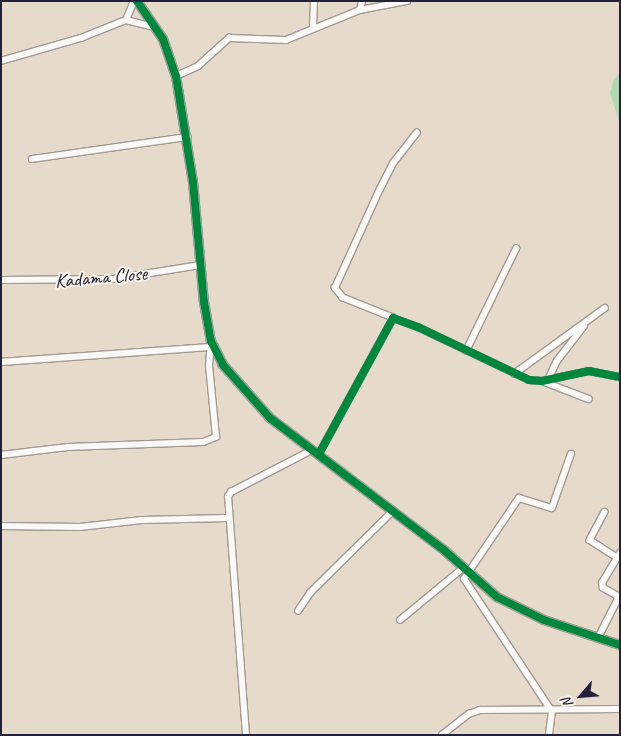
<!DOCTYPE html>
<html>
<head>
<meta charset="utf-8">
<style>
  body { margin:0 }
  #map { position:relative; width:621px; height:736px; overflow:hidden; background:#e6daca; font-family:Caveat,sans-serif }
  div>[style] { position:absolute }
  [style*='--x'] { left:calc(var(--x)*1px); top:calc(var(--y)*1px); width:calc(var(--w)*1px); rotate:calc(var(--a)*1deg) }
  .green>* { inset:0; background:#b0d9b1 }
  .roads { filter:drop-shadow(1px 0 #a19a94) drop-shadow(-1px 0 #a19a94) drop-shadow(0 1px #a19a94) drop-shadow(0 -1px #a19a94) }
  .street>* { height:5.5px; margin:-2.75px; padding:0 2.75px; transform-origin:2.75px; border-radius:2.75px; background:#fbf9f7 }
  .secondary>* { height:8px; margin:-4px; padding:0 4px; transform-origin:4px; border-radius:4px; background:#f5f1ed }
  .cycleway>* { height:8px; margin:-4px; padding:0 4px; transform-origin:4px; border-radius:4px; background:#00873e }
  span { translate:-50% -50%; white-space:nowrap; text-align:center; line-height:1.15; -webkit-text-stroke:4px #f7f3e8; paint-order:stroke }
  .street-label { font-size:20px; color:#22223b }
  .frame { position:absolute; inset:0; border:2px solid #22223b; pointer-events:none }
  .north { position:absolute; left:556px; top:671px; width:50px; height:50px; -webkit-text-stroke:4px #f7f3e8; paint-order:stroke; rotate:243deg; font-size:14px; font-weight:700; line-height:20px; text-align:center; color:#22223b }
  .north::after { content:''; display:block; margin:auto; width:18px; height:22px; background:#22223b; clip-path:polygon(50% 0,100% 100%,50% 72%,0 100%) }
</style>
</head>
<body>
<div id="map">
  <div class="green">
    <div style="clip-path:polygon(620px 73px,620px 124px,610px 93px,614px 79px)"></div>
  </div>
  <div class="roads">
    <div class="street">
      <div style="--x:360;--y:10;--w:9;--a:-77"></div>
      <div style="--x:126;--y:20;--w:21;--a:-67"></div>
      <div style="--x:313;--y:28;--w:27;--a:-88"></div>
      <div style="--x:1;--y:61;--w:83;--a:-16"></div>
      <div style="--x:81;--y:38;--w:48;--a:-21.8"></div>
      <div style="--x:126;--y:20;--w:29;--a:14"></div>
      <div style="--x:176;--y:76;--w:24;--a:-24"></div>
      <div style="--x:198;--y:66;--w:42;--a:-42.1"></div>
      <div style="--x:229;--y:38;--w:57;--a:2"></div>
      <div style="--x:286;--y:40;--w:80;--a:-22.1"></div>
      <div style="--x:360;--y:10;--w:48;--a:-10.8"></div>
      <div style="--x:32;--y:159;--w:157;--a:-8.1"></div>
      <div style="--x:1;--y:280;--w:112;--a:-0.5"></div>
      <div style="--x:113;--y:279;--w:88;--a:-9.1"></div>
      <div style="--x:393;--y:318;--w:54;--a:-158.2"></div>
      <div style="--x:343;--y:298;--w:13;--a:-129"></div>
      <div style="--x:335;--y:288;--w:109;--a:-65.6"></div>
      <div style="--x:380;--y:189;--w:30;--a:-63"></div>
      <div style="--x:394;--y:162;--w:37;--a:-52"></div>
      <div style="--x:466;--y:351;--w:114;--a:-63.9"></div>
      <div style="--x:1;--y:362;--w:210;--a:-4.1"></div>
      <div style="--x:514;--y:374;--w:112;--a:-36"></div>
      <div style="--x:548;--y:380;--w:21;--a:-65"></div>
      <div style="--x:557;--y:361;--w:44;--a:-52.4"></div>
      <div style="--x:542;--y:381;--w:50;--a:21"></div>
      <div style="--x:319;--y:454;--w:155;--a:-61.4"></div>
      <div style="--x:393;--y:318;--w:27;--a:20"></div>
      <div style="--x:418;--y:327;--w:123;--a:25.5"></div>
      <div style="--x:529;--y:380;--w:13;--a:4"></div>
      <div style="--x:542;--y:381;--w:48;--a:-12"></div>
      <div style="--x:589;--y:371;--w:32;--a:11"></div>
      <div style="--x:1;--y:455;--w:67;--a:-6.8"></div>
      <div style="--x:68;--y:447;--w:135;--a:-2.1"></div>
      <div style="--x:203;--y:442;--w:14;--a:-21"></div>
      <div style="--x:216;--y:437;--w:72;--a:-95.6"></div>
      <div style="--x:209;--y:365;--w:24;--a:-85"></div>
      <div style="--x:605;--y:512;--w:32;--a:118"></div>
      <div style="--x:590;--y:540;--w:30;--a:33"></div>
      <div style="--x:1;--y:526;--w:79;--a:0.7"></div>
      <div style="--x:80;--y:527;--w:62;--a:-6.4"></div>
      <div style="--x:142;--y:520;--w:85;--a:-1.3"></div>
      <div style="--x:298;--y:611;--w:22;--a:-56"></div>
      <div style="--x:310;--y:593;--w:117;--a:-44.7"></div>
      <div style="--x:400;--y:620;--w:82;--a:-39.5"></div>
      <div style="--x:598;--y:638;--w:46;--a:-62.9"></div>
      <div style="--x:619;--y:597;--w:18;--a:-151"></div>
      <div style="--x:603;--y:588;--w:5;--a:-101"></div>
      <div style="--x:602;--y:583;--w:35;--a:-59"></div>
      <div style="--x:246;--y:735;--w:239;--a:-94.3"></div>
      <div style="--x:228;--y:497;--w:6;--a:-59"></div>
      <div style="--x:231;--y:492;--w:91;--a:-27.4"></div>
      <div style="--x:442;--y:735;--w:34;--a:-38"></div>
      <div style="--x:469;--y:714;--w:12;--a:-20"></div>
      <div style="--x:480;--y:710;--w:140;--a:-0.4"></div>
      <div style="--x:549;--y:735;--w:23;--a:-83"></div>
      <div style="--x:552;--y:712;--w:159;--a:-123.5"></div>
      <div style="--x:464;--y:579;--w:98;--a:-55.8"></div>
      <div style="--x:519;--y:498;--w:34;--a:17"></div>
      <div style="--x:552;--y:508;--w:57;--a:-70.6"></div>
    </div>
    <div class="secondary">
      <div style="--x:137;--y:1;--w:46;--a:55.6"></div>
      <div style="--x:163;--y:39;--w:39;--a:71"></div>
      <div style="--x:176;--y:76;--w:107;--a:80.9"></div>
      <div style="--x:193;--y:182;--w:121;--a:84.8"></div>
      <div style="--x:204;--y:302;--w:40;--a:80"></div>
      <div style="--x:211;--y:341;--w:27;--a:63"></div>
      <div style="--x:223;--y:365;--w:71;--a:48.4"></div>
      <div style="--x:270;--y:418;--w:220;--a:37.2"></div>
      <div style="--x:445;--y:551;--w:69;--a:41.5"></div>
      <div style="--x:497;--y:597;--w:52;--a:26.1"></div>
      <div style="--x:544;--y:620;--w:80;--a:18.2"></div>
    </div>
  </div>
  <div class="cycleway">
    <div style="--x:137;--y:1;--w:46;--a:55.6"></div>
    <div style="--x:163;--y:39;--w:39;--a:71"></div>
    <div style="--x:176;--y:76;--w:107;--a:80.9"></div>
    <div style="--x:193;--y:182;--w:121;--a:84.8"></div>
    <div style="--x:204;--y:302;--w:40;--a:80"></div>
    <div style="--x:211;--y:341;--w:27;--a:63"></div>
    <div style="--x:223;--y:365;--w:71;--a:48.4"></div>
    <div style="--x:270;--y:418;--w:220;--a:37.2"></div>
    <div style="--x:445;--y:551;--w:69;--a:41.5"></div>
    <div style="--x:497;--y:597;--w:52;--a:26.1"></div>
    <div style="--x:544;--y:620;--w:80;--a:18.2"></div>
    <div style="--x:319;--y:454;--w:155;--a:-61.4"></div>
    <div style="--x:393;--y:318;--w:27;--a:20"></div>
    <div style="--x:418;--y:327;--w:123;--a:25.5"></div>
    <div style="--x:529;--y:380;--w:13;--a:4"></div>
    <div style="--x:542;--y:381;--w:48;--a:-12"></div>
    <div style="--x:589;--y:371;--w:32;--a:11"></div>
  </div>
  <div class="street-label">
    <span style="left:101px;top:277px;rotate:-5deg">Kadama Close</span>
  </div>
  <div class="frame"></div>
  <div class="north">N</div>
</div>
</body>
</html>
